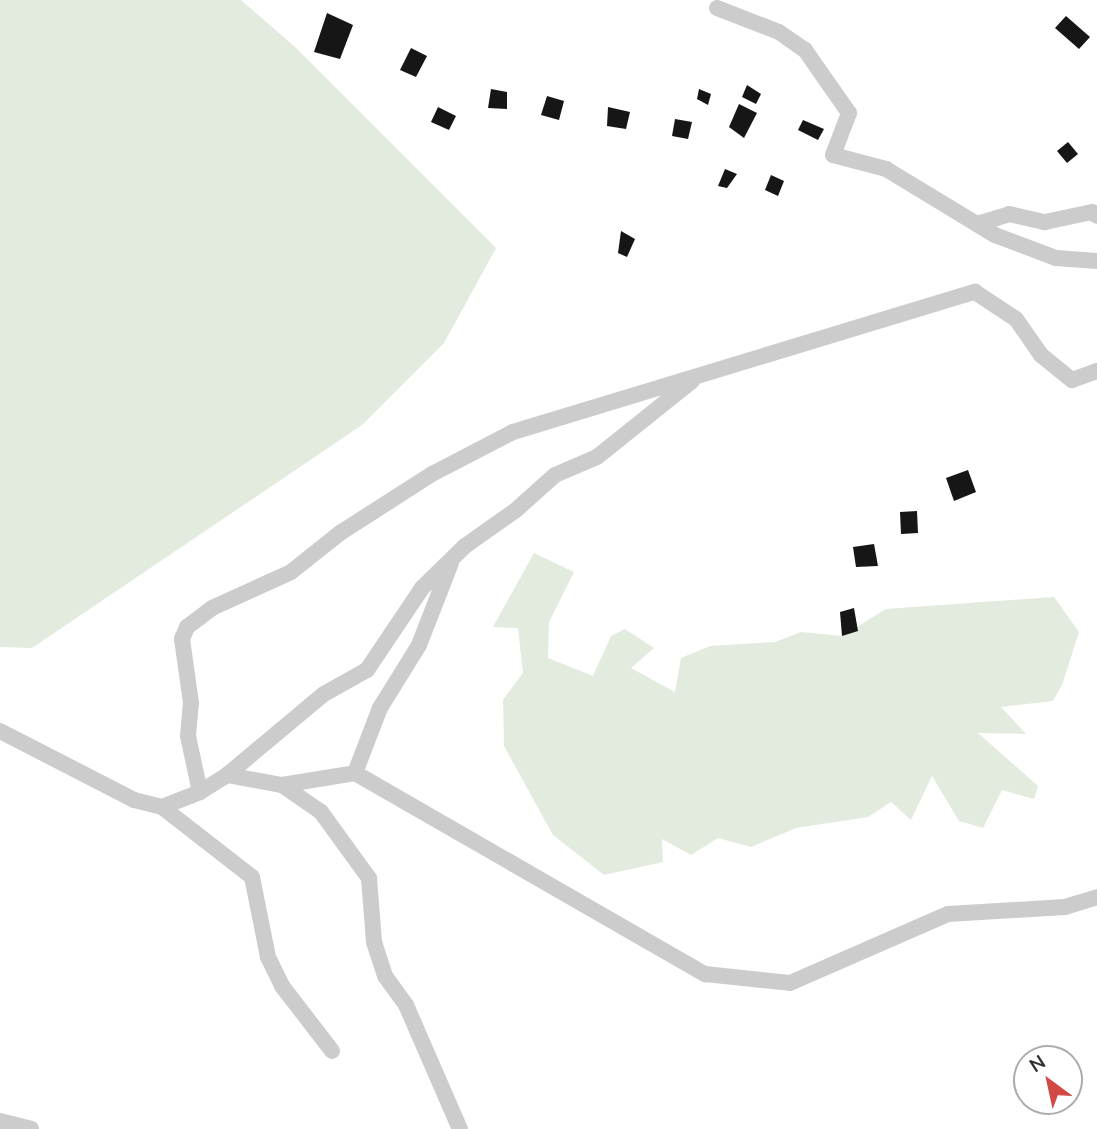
<!DOCTYPE html>
<html>
<head>
<meta charset="utf-8">
<style>
  body { margin:0 }
  #map { position:relative; width:1097px; height:1129px; overflow:hidden; background:#fff; font-family:"Nunito Sans",sans-serif }
  div>[style] { position:absolute }
  [style*='--x'] { left:calc(var(--x)*1px); top:calc(var(--y)*1px); width:calc(var(--w)*1px); rotate:calc(var(--a)*1deg) }
  .green>* { inset:0; background:#e3eade }
  .building>* { inset:0; background:#161616 }
  .street>* { height:16px; margin:-8px; padding:0 8px; transform-origin:8px; border-radius:8px; background:#ccc }
  span { translate:-50% -50%; white-space:nowrap; text-align:center; line-height:1.15; -webkit-text-stroke:7px #fff; paint-order:stroke }
  .north { position:absolute; left:1013px; top:1045px; width:70px; height:70px; box-sizing:border-box; background:#fff; border:2px solid #acacac; border-radius:50%; rotate:327deg; font-size:19px; font-weight:700; line-height:28px; text-align:center; color:#2f2f2f }
  .north::after { content:''; display:block; margin:auto; width:24px; height:32px; background:#d24845; clip-path:polygon(50% 0,100% 100%,50% 72%,0 100%) }
</style>
</head>
<body>
<div id="map">
  <div class="green">
    <div style="clip-path:polygon(0 0,241px 0,295px 47px,496px 248px,444px 343px,362px 425px,32px 648px,0 647px)"></div>
    <div style="clip-path:polygon(534px 553px,574px 572px,549px 622px,548px 658px,593px 676px,611px 636px,625px 629px,654px 648px,631px 668px,675px 692px,681px 658px,710px 646px,775px 642px,801px 632px,842px 636px,886px 609px,1054px 597px,1079px 632px,1062px 685px,1053px 701px,1001px 707px,1026px 734px,978px 733px,1038px 786px,1034px 799px,1002px 790px,983px 828px,959px 821px,932px 776px,911px 820px,891px 802px,868px 817px,796px 828px,751px 847px,718px 838px,691px 855px,662px 839px,663px 862px,604px 875px,553px 835px,504px 746px,503px 700px,523px 673px,518px 628px,493px 627px)"></div>
  </div>
  <div class="building">
    <div style="clip-path:polygon(327px 13px,353px 25px,340px 59px,314px 52px)"></div>
    <div style="clip-path:polygon(1066px 16px,1090px 37px,1079px 49px,1055px 28px)"></div>
    <div style="clip-path:polygon(411px 48px,427px 56px,416px 77px,400px 70px)"></div>
    <div style="clip-path:polygon(747px 85px,761px 94px,756px 104px,742px 97px)"></div>
    <div style="clip-path:polygon(491px 89px,507px 92px,507px 109px,488px 108px)"></div>
    <div style="clip-path:polygon(699px 89px,711px 94px,708px 105px,697px 99px)"></div>
    <div style="clip-path:polygon(547px 96px,564px 101px,559px 120px,541px 115px)"></div>
    <div style="clip-path:polygon(739px 104px,757px 113px,744px 138px,729px 127px)"></div>
    <div style="clip-path:polygon(438px 107px,456px 116px,449px 130px,431px 122px)"></div>
    <div style="clip-path:polygon(608px 107px,630px 112px,626px 129px,607px 126px)"></div>
    <div style="clip-path:polygon(675px 119px,692px 122px,688px 139px,672px 136px)"></div>
    <div style="clip-path:polygon(803px 120px,824px 129px,818px 140px,798px 130px)"></div>
    <div style="clip-path:polygon(1068px 142px,1078px 154px,1067px 163px,1057px 151px)"></div>
    <div style="clip-path:polygon(725px 169px,737px 174px,727px 188px,718px 186px)"></div>
    <div style="clip-path:polygon(771px 175px,784px 181px,778px 196px,765px 190px)"></div>
    <div style="clip-path:polygon(621px 231px,635px 239px,627px 257px,618px 253px)"></div>
    <div style="clip-path:polygon(968px 470px,976px 492px,954px 501px,946px 478px)"></div>
    <div style="clip-path:polygon(917px 511px,918px 533px,901px 534px,900px 512px)"></div>
    <div style="clip-path:polygon(874px 544px,878px 566px,856px 567px,853px 547px)"></div>
    <div style="clip-path:polygon(854px 608px,858px 631px,842px 636px,840px 612px)"></div>
  </div>
  <div class="street">
    <div style="--x:717;--y:8;--w:66;--a:21.2"></div>
    <div style="--x:779;--y:32;--w:32;--a:35"></div>
    <div style="--x:805;--y:50;--w:77;--a:55.1"></div>
    <div style="--x:849;--y:113;--w:45;--a:110.9"></div>
    <div style="--x:833;--y:155;--w:55;--a:14.8"></div>
    <div style="--x:886;--y:169;--w:127;--a:31.2"></div>
    <div style="--x:995;--y:235;--w:65;--a:20.7"></div>
    <div style="--x:1056;--y:258;--w:41;--a:4.2"></div>
    <div style="--x:977;--y:224;--w:34;--a:-17"></div>
    <div style="--x:1009;--y:214;--w:37;--a:13"></div>
    <div style="--x:1045;--y:222;--w:48;--a:-12"></div>
    <div style="--x:1092;--y:212;--w:6;--a:39"></div>
    <div style="--x:0;--y:731;--w:151;--a:27.2"></div>
    <div style="--x:134;--y:800;--w:29;--a:14"></div>
    <div style="--x:162;--y:807;--w:41;--a:-21.5"></div>
    <div style="--x:200;--y:792;--w:32;--a:-32"></div>
    <div style="--x:227;--y:775;--w:56;--a:10.3"></div>
    <div style="--x:282;--y:785;--w:47;--a:34.7"></div>
    <div style="--x:321;--y:812;--w:82;--a:54"></div>
    <div style="--x:369;--y:878;--w:64;--a:85.5"></div>
    <div style="--x:374;--y:942;--w:36;--a:72"></div>
    <div style="--x:385;--y:976;--w:36;--a:54"></div>
    <div style="--x:406;--y:1005;--w:135;--a:66.5"></div>
    <div style="--x:355;--y:773;--w:70;--a:-69"></div>
    <div style="--x:380;--y:708;--w:74;--a:-58.2"></div>
    <div style="--x:419;--y:645;--w:88;--a:-68.7"></div>
    <div style="--x:227;--y:775;--w:126;--a:-39.9"></div>
    <div style="--x:324;--y:694;--w:49;--a:-29.2"></div>
    <div style="--x:367;--y:670;--w:99;--a:-56.1"></div>
    <div style="--x:422;--y:588;--w:60;--a:-44.3"></div>
    <div style="--x:465;--y:546;--w:62;--a:-35.2"></div>
    <div style="--x:516;--y:510;--w:52;--a:-41.9"></div>
    <div style="--x:555;--y:475;--w:46;--a:-23.2"></div>
    <div style="--x:597;--y:457;--w:122;--a:-38.7"></div>
    <div style="--x:282;--y:785;--w:74;--a:-9.3"></div>
    <div style="--x:355;--y:773;--w:404;--a:29.9"></div>
    <div style="--x:705;--y:974;--w:85;--a:6"></div>
    <div style="--x:790;--y:983;--w:172;--a:-23.6"></div>
    <div style="--x:948;--y:914;--w:117;--a:-3.4"></div>
    <div style="--x:1065;--y:907;--w:34;--a:-17"></div>
    <div style="--x:200;--y:792;--w:57;--a:-102.1"></div>
    <div style="--x:188;--y:736;--w:33;--a:-85"></div>
    <div style="--x:191;--y:703;--w:65;--a:-98"></div>
    <div style="--x:182;--y:639;--w:13;--a:-67"></div>
    <div style="--x:187;--y:627;--w:31;--a:-37"></div>
    <div style="--x:212;--y:608;--w:87;--a:-24.5"></div>
    <div style="--x:291;--y:572;--w:63;--a:-38.5"></div>
    <div style="--x:340;--y:533;--w:109;--a:-32.7"></div>
    <div style="--x:432;--y:474;--w:91;--a:-27.4"></div>
    <div style="--x:513;--y:432;--w:483;--a:-16.9"></div>
    <div style="--x:975;--y:292;--w:49;--a:33.4"></div>
    <div style="--x:1016;--y:319;--w:44;--a:55.2"></div>
    <div style="--x:1041;--y:355;--w:40;--a:39"></div>
    <div style="--x:1072;--y:380;--w:27;--a:-20"></div>
    <div style="--x:162;--y:807;--w:114;--a:37.9"></div>
    <div style="--x:252;--y:877;--w:82;--a:78.7"></div>
    <div style="--x:268;--y:957;--w:32;--a:64"></div>
    <div style="--x:282;--y:986;--w:82;--a:52.4"></div>
    <div style="--x:0;--y:1121;--w:32;--a:14"></div>
  </div>
  <div class="north">N</div>
</div>
</body>
</html>
